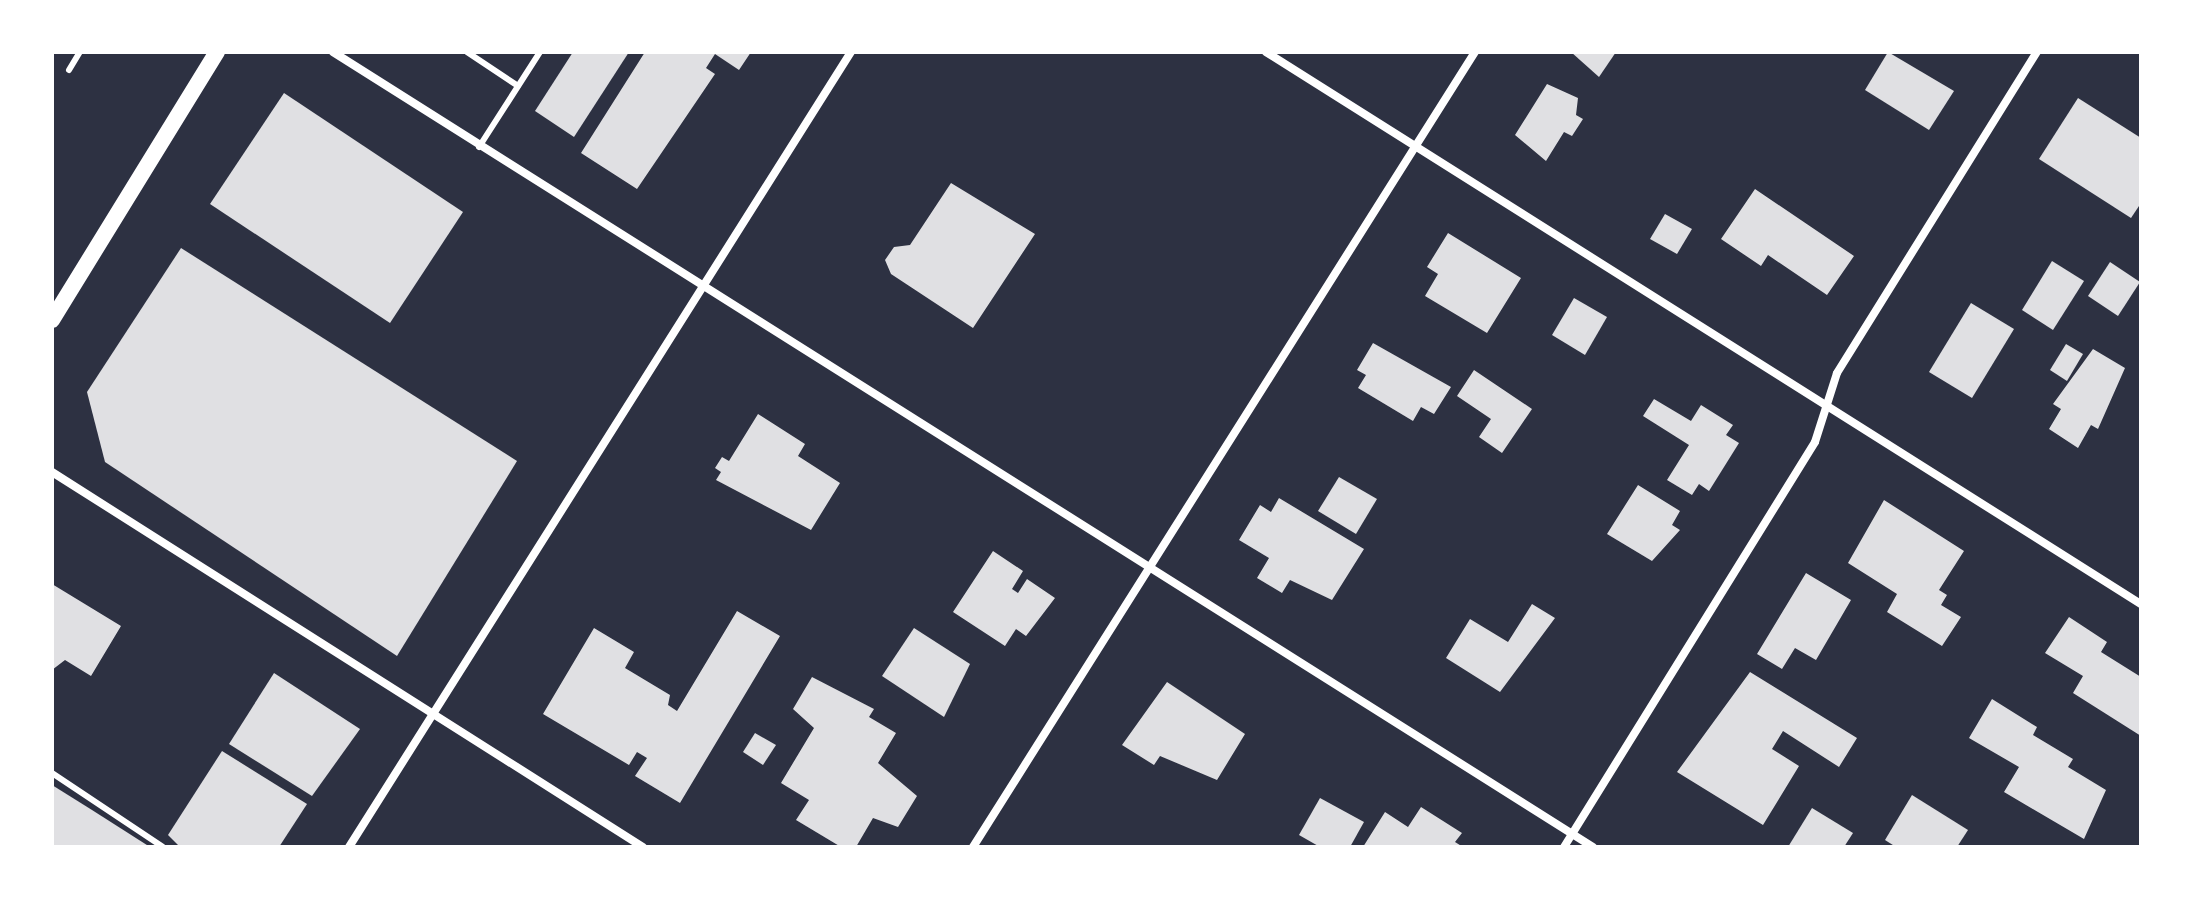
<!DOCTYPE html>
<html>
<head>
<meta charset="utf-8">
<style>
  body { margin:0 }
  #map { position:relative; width:2193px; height:899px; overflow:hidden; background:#2d3142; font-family:"Fira Sans Condensed",sans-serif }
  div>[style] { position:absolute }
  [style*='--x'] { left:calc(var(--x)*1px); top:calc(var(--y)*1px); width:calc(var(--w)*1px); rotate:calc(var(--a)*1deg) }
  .building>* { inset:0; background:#e0e0e3 }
  .service>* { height:6px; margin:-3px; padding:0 3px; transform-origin:3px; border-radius:3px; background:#fff }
  .minor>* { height:8px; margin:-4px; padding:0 4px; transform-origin:4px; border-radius:4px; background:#fff }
  .secondary>* { height:16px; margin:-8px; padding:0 8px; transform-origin:8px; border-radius:8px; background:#fff }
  span { translate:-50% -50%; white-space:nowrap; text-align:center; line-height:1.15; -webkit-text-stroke:6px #fff; paint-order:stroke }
  .frame { position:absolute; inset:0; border:54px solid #fff; pointer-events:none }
</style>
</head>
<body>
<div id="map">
  <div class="building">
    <div style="clip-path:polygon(573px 52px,629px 52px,574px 137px,535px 111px)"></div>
    <div style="clip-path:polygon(645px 52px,751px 52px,739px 70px,715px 54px,706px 68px,715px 74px,637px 189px,581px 153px)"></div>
    <div style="clip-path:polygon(1571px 52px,1616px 52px,1599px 77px)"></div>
    <div style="clip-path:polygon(1888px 52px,1954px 91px,1929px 130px,1865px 90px)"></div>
    <div style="clip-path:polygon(1547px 84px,1578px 98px,1576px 115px,1583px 119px,1572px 136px,1564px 132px,1546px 161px,1515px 135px)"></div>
    <div style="clip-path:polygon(284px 93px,463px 212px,390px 323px,210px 204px)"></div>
    <div style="clip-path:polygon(2078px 98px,2141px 138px,2141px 203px,2131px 218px,2039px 159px)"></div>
    <div style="clip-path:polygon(951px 183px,1035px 234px,973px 328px,891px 274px,885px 260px,894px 247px,910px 245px)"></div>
    <div style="clip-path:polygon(1755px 189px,1854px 256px,1827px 295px,1768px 255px,1761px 266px,1721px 239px)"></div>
    <div style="clip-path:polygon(1665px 214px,1692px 229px,1677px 254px,1650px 239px)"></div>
    <div style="clip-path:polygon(1448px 233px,1521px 278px,1487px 333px,1425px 296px,1438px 274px,1427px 267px)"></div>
    <div style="clip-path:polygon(181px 248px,517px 461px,397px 656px,105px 462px,87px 392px)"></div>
    <div style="clip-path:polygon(2052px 261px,2084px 281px,2053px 330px,2022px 310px)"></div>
    <div style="clip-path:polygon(2110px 262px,2140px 282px,2118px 316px,2088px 296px)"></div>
    <div style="clip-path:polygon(1574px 298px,1607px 317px,1585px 355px,1552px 335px)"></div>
    <div style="clip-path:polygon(1971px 303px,2014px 329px,1972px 398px,1929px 372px)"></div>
    <div style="clip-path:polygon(1373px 343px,1451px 387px,1434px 414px,1421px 407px,1413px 421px,1358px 388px,1366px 375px,1357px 370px)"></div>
    <div style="clip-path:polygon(2066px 344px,2083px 354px,2067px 381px,2050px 370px)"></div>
    <div style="clip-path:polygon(2093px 349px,2125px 368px,2098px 429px,2091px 425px,2078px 448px,2049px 429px,2061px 409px,2053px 404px)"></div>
    <div style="clip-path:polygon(1474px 370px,1532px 409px,1502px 453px,1479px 437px,1491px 419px,1457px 396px)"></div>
    <div style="clip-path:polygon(1654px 399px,1691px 421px,1701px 405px,1733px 425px,1726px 435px,1739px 443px,1709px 491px,1699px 484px,1692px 495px,1667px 480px,1689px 445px,1643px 416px)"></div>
    <div style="clip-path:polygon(758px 414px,805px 444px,798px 456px,840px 483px,811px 530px,716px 480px,721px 472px,715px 468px,722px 457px,729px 461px)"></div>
    <div style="clip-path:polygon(1339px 477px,1377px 499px,1356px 534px,1318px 511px)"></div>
    <div style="clip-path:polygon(1638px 485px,1680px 511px,1672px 525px,1680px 530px,1652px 561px,1607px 534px)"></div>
    <div style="clip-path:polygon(1279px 498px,1364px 549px,1332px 600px,1290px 580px,1282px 593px,1257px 578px,1269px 558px,1239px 540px,1260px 505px,1271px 512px)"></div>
    <div style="clip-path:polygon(1884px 500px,1964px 551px,1939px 590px,1947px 595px,1941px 605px,1961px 617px,1942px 646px,1887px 612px,1897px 594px,1848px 563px)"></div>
    <div style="clip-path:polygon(993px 551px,1023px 571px,1012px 589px,1018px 593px,1027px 579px,1055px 598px,1026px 636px,1016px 629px,1005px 646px,953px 612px)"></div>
    <div style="clip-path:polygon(1806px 573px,1851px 600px,1816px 660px,1795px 648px,1782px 669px,1757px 654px)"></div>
    <div style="clip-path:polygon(52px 584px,121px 626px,91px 676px,65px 660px,52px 670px)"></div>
    <div style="clip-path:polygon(1532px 604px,1555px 618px,1500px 692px,1446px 658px,1470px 619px,1508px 642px)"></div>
    <div style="clip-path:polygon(737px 611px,780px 636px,680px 803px,635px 776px,647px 758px,637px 752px,629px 765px,543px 714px,594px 628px,634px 652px,625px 668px,670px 695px,668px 705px,677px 711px)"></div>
    <div style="clip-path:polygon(2069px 617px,2107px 642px,2101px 652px,2141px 677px,2141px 736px,2073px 693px,2083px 676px,2045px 653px)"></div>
    <div style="clip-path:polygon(914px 628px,970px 664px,944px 717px,882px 676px)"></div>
    <div style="clip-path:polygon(1750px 672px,1857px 738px,1839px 767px,1783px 731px,1772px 749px,1799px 766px,1763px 825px,1677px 772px)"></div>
    <div style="clip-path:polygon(274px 673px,360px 729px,312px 796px,229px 744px)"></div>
    <div style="clip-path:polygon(812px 677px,874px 709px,869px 717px,896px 733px,878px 763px,917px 796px,898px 827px,873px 818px,856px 847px,841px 847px,796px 820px,809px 800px,781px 783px,814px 728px,793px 709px)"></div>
    <div style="clip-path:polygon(1167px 682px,1245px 734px,1217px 780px,1160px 756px,1154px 765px,1122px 745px)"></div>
    <div style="clip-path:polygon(1992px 699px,2037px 727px,2033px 735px,2073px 759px,2068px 767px,2106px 790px,2084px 839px,2004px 792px,2019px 767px,1969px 738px)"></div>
    <div style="clip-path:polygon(755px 733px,776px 745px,763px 765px,743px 752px)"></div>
    <div style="clip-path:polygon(222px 751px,307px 804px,279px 847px,180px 847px,168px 835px)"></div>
    <div style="clip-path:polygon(52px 785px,92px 810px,150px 847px,52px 847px)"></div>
    <div style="clip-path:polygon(1912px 795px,1968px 830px,1957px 847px,1896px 847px,1885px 840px)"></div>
    <div style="clip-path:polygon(1320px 798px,1364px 822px,1350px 847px,1320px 847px,1299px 835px)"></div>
    <div style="clip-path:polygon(1421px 807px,1462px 833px,1455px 842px,1463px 847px,1363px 847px,1385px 812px,1408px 827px)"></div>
    <div style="clip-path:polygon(1812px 808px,1853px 833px,1844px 847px,1788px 847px)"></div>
  </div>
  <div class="service">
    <div style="--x:467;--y:52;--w:61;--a:33.7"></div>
    <div style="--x:69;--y:70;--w:21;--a:-59"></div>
    <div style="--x:479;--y:147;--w:113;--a:-57.3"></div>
    <div style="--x:52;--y:773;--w:133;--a:33.7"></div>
  </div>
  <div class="minor">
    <div style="--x:333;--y:52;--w:1490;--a:32.25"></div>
    <div style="--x:1266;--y:52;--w:1035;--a:32.25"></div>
    <div style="--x:52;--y:472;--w:700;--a:32.4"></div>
    <div style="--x:349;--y:847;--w:940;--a:-57.73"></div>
    <div style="--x:973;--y:847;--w:940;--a:-57.73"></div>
    <div style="--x:1564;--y:847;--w:476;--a:-58.2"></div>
    <div style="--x:1815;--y:442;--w:72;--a:-72.3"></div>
    <div style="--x:1837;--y:373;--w:378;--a:-58.1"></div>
  </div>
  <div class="secondary">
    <div style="--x:52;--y:320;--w:315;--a:-58.4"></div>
  </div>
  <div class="frame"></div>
</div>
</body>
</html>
